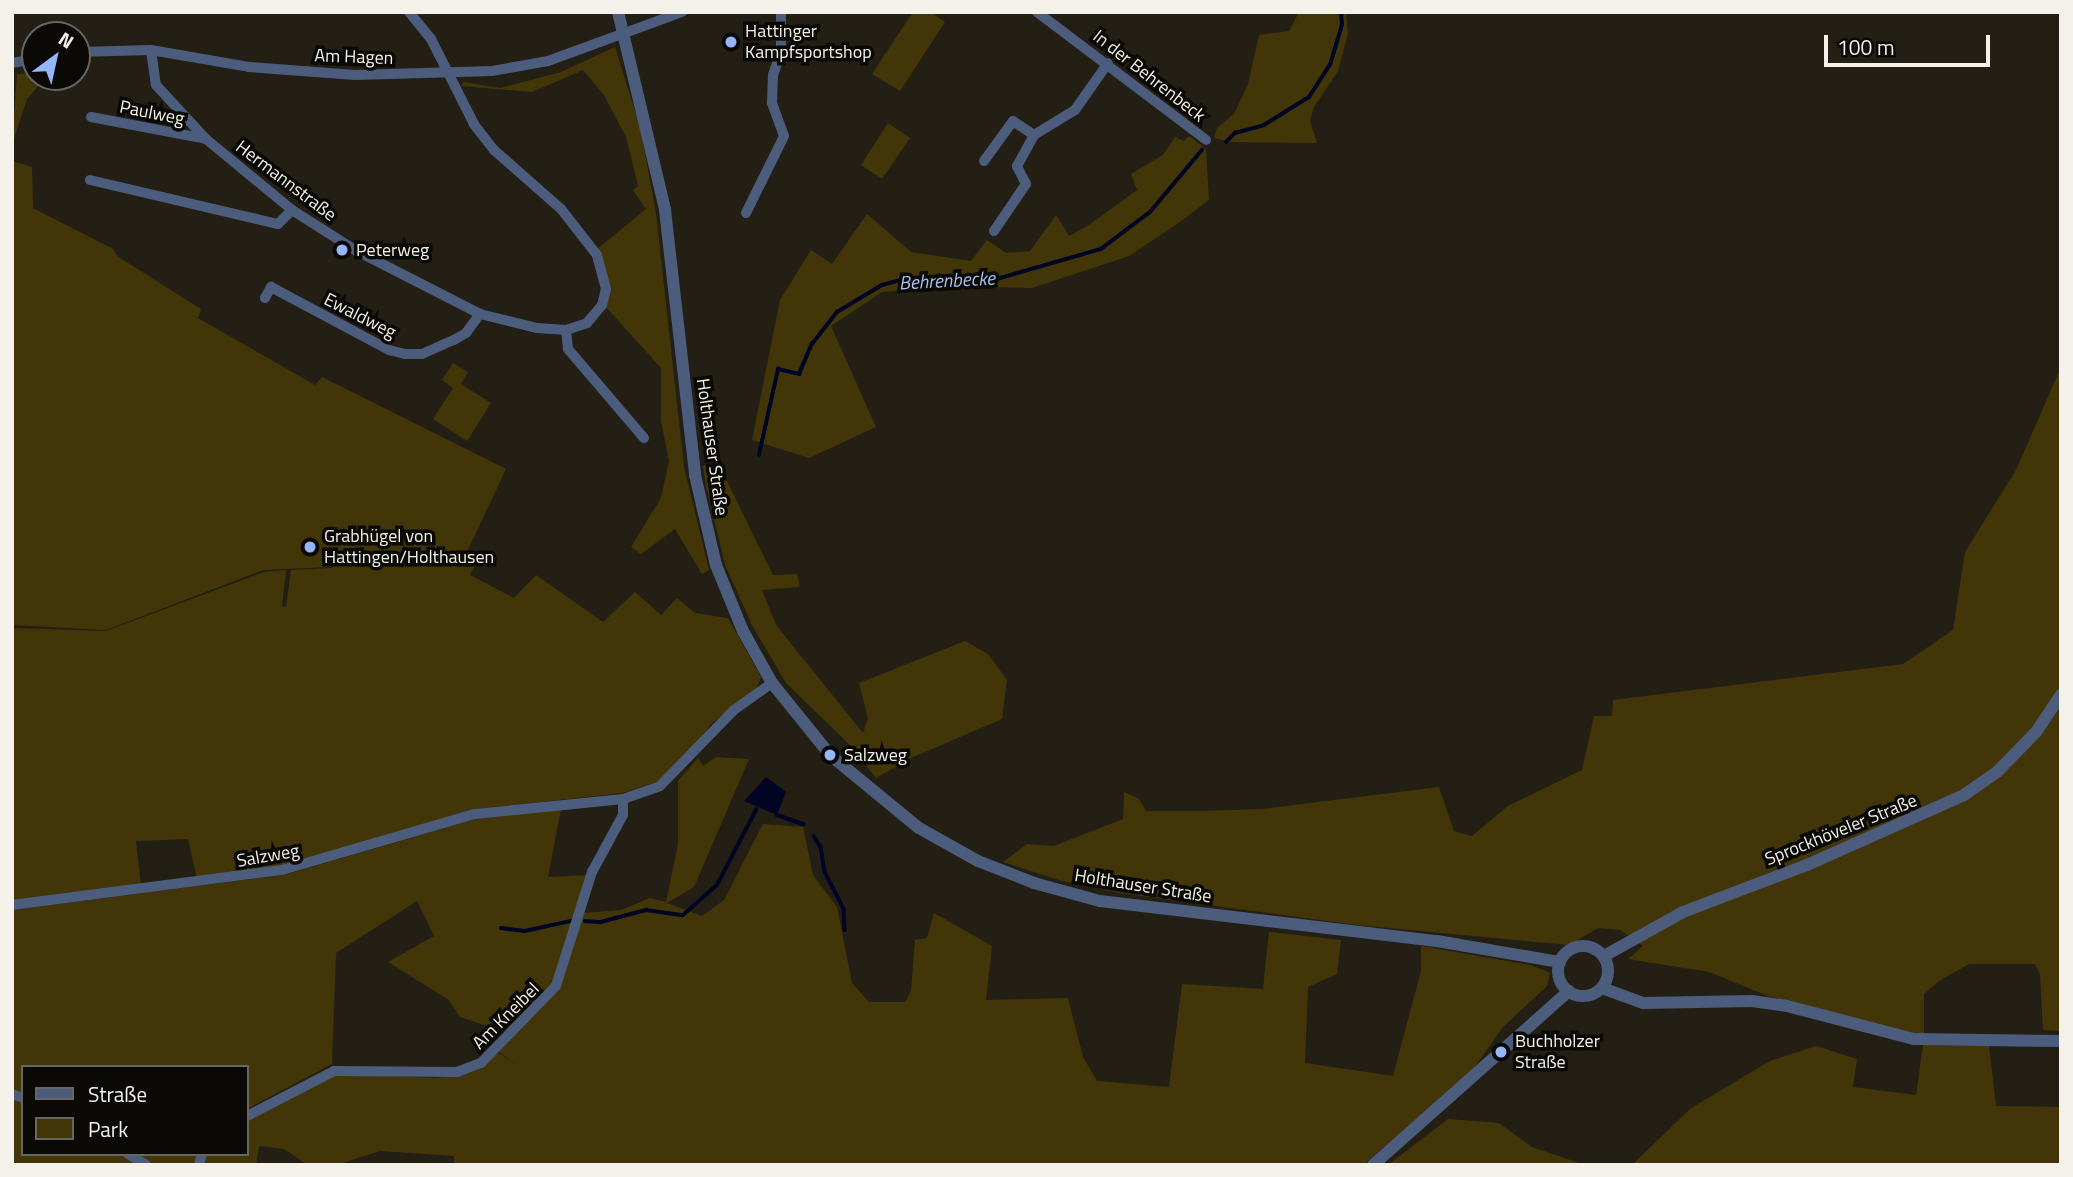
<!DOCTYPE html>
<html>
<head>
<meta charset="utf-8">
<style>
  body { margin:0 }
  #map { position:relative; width:2073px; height:1177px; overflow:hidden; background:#231f14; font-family:"Titillium Web",sans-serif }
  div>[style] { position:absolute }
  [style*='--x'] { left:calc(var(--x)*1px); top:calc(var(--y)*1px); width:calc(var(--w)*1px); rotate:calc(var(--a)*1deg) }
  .green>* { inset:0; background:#423609 }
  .water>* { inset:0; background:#010423 }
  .stream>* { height:3.5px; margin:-1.75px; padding:0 1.75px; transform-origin:1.75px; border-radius:1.75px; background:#010423 }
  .minor>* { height:10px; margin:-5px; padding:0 5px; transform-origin:5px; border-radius:5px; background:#4c5c7d }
  .tertiary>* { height:12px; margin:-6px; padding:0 6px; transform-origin:6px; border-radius:6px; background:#4c5c7d }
  .tertiary>.ring { margin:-6px; padding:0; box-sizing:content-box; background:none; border:12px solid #4c5c7d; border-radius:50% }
  .dots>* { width:19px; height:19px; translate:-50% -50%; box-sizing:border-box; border:4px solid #0b0905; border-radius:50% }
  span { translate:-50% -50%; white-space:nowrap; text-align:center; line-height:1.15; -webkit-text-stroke:7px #0b0905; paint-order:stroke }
  .poi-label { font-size:18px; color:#f3f1ea }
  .left { translate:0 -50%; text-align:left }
  .street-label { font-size:18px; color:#f3f1ea }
  .water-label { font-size:19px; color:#a8c1f5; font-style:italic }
  .frame { position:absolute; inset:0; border:14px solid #f3f1ea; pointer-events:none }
  .legend { position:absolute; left:21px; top:1065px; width:228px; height:91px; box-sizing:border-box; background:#0b0905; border:2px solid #686661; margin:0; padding:9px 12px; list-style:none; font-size:21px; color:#f3f1ea }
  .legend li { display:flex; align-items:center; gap:14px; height:35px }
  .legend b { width:35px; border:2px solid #686661 }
  .north { position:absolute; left:21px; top:21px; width:70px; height:70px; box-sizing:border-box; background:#0b0905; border:2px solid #686661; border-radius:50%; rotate:33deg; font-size:19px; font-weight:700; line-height:28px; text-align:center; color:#f3f1ea }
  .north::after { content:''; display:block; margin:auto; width:24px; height:32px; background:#95b6fd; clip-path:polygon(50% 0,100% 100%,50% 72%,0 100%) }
  .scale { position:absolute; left:1824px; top:35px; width:166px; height:32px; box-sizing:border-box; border:4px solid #f3f1ea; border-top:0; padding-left:9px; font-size:21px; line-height:24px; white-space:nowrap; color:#f3f1ea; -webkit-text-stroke:5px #0b0905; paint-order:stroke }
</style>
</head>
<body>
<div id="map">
  <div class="green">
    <div style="clip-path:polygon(913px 12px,930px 12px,945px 22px,900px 91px,872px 74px)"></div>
    <div style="clip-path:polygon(1299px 12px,1346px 12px,1348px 34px,1338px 71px,1314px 107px,1310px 121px,1317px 143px,1230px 142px,1214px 138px,1217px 128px,1234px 114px,1248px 84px,1259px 35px,1289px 31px)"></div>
    <div style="clip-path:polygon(615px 47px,640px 127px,656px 213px,684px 467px,709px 570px,702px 574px,675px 529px,641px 554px,631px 547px,661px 498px,669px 461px,661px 421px,661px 368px,605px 306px,606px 271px,596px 250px,646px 209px,633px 190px,638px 186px,626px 137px,604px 95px,583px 70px,532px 92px,461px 86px,464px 82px,500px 88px,561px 72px)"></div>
    <div style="clip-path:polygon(35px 73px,35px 77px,46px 77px,27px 99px,12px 145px,17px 74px)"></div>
    <div style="clip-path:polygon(888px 123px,910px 138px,882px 179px,861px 165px)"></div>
    <div style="clip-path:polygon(1189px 136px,1206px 149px,1209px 200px,1177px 224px,1129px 256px,1032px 288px,953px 286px,882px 292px,831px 326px,876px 427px,809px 458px,752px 440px,780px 300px,811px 250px,832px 264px,867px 214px,911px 252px,971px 261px,987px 240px,1006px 253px,1030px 251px,1056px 215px,1069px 236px,1089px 225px,1137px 190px,1131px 174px,1163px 155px,1175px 137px,1184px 141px)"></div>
    <div style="clip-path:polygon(12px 161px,32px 167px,33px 208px,113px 249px,117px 256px,201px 309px,198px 318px,315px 385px,322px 377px,506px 469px,467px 552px,479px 558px,470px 575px,514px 598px,536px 575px,603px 622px,635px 592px,661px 615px,677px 598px,695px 613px,728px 618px,761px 677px,756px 689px,712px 723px,675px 770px,656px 782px,622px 793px,475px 809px,306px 862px,197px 879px,188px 839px,136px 841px,141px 886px,12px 903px,12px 628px,106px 631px,264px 572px,286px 570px,282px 606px,286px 607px,291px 570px,332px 568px,352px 555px,330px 567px,263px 570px,106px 630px,12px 625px)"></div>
    <div style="clip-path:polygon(453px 363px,468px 372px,461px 384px,491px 403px,467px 441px,433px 419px,453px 388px,442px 380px)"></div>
    <div style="clip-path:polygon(2061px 367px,2061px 1031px,2043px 1030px,2040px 974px,2035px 964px,1969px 964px,1939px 981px,1924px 994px,1924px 1036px,1768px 996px,1709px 972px,1628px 959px,1643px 946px,1620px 930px,1598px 928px,1569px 945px,1357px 925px,1119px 893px,1062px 881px,1003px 862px,1027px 844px,1054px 846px,1123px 819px,1124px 792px,1139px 799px,1146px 811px,1203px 811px,1262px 809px,1439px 787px,1454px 831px,1472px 836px,1508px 806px,1582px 770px,1594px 716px,1612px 716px,1613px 700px,1903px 664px,1953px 630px,1965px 552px,2016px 470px)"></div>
    <div style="clip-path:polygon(718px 463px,773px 575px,797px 574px,800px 587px,762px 590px,776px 625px,863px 733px,868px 718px,859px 683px,965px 641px,988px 654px,1007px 680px,1002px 719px,911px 758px,876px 778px,851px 746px,786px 683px,752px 625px,725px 565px,705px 481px,703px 466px)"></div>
    <div style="clip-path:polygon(716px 757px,749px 759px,694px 887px,667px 903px,702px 916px,724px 900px,763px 824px,803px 827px,813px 875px,837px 907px,852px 983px,869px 1002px,905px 1002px,911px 991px,915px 940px,927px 938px,934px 913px,992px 946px,986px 1000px,1068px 998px,1083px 1057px,1097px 1081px,1169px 1087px,1182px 984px,1263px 989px,1269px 932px,1341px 940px,1337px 974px,1308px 987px,1305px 1063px,1393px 1076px,1421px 971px,1421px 946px,1531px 965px,1550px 973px,1547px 986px,1503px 1027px,1471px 1072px,1363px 1165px,454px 1165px,454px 1156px,380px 1151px,336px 1165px,308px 1165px,284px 1149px,259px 1146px,256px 1165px,203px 1165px,206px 1154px,247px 1154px,247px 1120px,337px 1074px,437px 1078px,458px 1074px,495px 1051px,521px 1067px,496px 1050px,552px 995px,582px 913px,621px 910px,650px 898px,666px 902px,678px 844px,678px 781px,698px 758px,703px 766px)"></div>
    <div style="clip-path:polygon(561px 809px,548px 877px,589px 875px,558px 978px,506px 1032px,460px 1017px,449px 1000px,388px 962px,434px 936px,417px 901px,336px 953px,332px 1064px,247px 1109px,247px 1067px,23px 1067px,23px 1154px,197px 1154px,195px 1165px,12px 1165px,12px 910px,284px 875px,476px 819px)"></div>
    <div style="clip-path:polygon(1923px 1045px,1989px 1046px,1996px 1106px,2061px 1107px,2061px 1165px,1632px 1165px,1690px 1109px,1770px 1061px,1816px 1046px,1857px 1059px,1853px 1087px,1916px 1095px)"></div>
    <div style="clip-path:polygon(1448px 1119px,1499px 1123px,1532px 1147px,1585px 1165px,1388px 1165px)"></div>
  </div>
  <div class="water">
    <div style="clip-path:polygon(766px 777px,786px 792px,777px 815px,744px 801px)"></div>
  </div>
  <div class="stream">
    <div style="--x:1226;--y:142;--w:13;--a:-45"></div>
    <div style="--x:1235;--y:133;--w:30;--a:-15"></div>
    <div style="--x:1264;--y:125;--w:53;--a:-31.9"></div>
    <div style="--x:1309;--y:97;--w:38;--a:-57"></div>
    <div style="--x:1330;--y:65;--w:42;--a:-73.3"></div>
    <div style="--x:1342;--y:25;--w:13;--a:-94"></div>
    <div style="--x:759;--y:455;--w:88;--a:-77.5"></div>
    <div style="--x:778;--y:369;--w:22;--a:13"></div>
    <div style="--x:799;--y:374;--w:33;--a:-67"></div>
    <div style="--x:812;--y:344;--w:41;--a:-52"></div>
    <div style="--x:837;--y:312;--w:52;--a:-31"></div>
    <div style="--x:882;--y:285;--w:23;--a:-15"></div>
    <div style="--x:904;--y:279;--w:93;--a:0"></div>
    <div style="--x:997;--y:279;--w:108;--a:-16.1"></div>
    <div style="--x:1101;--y:249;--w:61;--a:-37.1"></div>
    <div style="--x:1150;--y:212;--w:81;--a:-50"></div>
    <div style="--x:777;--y:815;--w:28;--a:19"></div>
    <div style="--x:814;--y:836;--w:13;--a:58"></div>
    <div style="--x:821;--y:847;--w:25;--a:81"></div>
    <div style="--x:825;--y:872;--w:42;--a:62.8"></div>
    <div style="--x:844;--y:909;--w:21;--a:87"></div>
    <div style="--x:585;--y:921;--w:16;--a:4"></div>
    <div style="--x:601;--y:922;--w:47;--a:-14.9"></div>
    <div style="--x:646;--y:910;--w:37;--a:8"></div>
    <div style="--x:683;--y:915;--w:45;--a:-41.4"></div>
    <div style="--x:717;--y:885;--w:85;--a:-62.5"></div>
    <div style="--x:501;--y:928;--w:24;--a:7"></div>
    <div style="--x:525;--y:931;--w:47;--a:-12.3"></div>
  </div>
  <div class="minor">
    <div style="--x:1037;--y:12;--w:212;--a:37.1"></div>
    <div style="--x:151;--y:50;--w:35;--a:82"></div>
    <div style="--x:156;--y:85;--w:74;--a:47.2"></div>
    <div style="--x:206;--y:139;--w:112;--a:39.5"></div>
    <div style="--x:292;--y:210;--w:75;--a:32.4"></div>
    <div style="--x:355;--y:250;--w:140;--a:27.1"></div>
    <div style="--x:480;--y:314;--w:59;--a:13.8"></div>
    <div style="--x:537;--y:328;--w:29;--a:4"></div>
    <div style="--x:566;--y:330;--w:22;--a:-18"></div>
    <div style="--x:587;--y:323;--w:23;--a:-50"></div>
    <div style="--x:602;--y:305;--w:16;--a:-76"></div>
    <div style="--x:606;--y:289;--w:35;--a:-105"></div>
    <div style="--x:597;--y:255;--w:58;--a:-128"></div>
    <div style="--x:561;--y:209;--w:89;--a:-138.6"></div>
    <div style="--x:494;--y:150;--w:33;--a:-128"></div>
    <div style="--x:474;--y:124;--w:95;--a:-116.8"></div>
    <div style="--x:431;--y:39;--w:35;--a:-129"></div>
    <div style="--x:77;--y:52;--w:74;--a:-1.5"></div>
    <div style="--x:151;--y:50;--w:99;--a:9.8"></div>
    <div style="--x:249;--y:67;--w:106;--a:4.3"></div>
    <div style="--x:355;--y:75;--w:137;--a:-1.7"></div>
    <div style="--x:492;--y:71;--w:57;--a:-10.1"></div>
    <div style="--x:548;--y:61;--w:143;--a:-20.1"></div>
    <div style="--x:12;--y:63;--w:23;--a:-10"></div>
    <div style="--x:91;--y:117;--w:117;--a:10.8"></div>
    <div style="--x:984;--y:161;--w:49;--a:-54.1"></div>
    <div style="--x:1013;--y:121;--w:25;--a:34"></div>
    <div style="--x:90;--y:180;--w:193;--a:13.2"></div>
    <div style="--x:278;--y:224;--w:20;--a:-45"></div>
    <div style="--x:746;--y:213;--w:86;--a:-63.7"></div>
    <div style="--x:784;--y:136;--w:35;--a:-110"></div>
    <div style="--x:772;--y:103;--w:28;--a:-88"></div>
    <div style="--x:773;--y:75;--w:24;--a:-71"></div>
    <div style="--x:781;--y:52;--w:40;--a:-90"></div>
    <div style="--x:994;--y:231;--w:57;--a:-55.8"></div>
    <div style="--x:1026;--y:184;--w:20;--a:-117"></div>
    <div style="--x:1017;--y:166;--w:35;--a:-61"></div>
    <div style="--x:1034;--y:135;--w:48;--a:-31.4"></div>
    <div style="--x:1075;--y:110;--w:57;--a:-54.9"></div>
    <div style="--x:265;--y:298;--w:13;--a:-61"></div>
    <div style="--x:271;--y:287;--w:134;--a:28.1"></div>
    <div style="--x:389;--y:350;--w:16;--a:14"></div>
    <div style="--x:405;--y:354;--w:17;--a:0"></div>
    <div style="--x:422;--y:354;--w:35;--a:-24"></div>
    <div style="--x:454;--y:340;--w:14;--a:-30"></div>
    <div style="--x:466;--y:333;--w:24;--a:-54"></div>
    <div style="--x:566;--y:330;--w:19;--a:84"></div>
    <div style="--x:568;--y:349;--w:117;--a:49.5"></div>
    <div style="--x:12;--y:905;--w:272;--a:-7.4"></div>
    <div style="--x:282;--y:870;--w:201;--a:-16.2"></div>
    <div style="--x:475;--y:814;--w:149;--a:-5.8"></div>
    <div style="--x:623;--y:799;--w:39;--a:-19"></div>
    <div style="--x:660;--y:786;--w:106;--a:-45.8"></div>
    <div style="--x:734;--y:710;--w:47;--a:-35.4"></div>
    <div style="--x:12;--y:1094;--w:12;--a:20"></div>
    <div style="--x:247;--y:1116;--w:98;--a:-27.3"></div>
    <div style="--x:334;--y:1071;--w:123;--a:0.5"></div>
    <div style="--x:457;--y:1072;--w:26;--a:-21"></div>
    <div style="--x:481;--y:1063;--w:107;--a:-45.8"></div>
    <div style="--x:556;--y:986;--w:120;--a:-72.5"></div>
    <div style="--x:592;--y:872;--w:65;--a:-61.5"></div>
    <div style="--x:623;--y:815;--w:16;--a:-90"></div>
    <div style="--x:128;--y:1154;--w:21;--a:31"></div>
    <div style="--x:199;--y:1165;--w:11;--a:-75"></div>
  </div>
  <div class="tertiary">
    <div style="--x:618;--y:12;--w:204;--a:76.6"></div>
    <div style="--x:665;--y:210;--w:267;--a:83.5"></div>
    <div style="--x:695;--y:475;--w:92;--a:76.9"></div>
    <div style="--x:716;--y:565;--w:71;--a:67.8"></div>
    <div style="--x:743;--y:631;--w:60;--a:60.9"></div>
    <div style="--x:772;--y:683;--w:92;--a:51.1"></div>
    <div style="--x:830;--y:755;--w:115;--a:39.4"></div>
    <div style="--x:919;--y:828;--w:68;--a:29.2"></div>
    <div style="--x:978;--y:861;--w:60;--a:21.4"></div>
    <div style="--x:1034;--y:883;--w:68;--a:15.3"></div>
    <div style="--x:1100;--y:901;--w:339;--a:6.8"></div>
    <div style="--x:1437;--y:941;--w:125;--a:9.7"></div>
    <div class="ring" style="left:1558px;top:946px;width:38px;height:38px"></div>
    <div style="--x:1604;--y:956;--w:90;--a:-29.1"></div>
    <div style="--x:1683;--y:912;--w:133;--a:-20.8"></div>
    <div style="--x:1807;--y:865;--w:172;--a:-24"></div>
    <div style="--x:1964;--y:795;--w:40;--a:-34.9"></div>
    <div style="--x:1997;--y:772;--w:56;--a:-45.7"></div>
    <div style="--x:2036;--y:732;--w:45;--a:-56"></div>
    <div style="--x:1602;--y:988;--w:44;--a:20.1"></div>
    <div style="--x:1643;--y:1003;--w:109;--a:-1.1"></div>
    <div style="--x:1752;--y:1001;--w:35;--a:8"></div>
    <div style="--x:1787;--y:1006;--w:131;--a:14.6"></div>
    <div style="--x:1914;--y:1039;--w:147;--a:0.8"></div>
    <div style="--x:1373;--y:1165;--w:262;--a:-41.6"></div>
  </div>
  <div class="dots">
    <div style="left:731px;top:42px;background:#95b6fd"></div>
    <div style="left:342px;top:250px;background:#95b6fd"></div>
    <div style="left:310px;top:547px;background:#95b6fd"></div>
    <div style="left:830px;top:755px;background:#95b6fd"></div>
    <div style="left:1501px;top:1052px;background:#95b6fd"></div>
  </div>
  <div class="poi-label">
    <span class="left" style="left:745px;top:42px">Hattinger<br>Kampfsportshop</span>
    <span class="left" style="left:356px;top:250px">Peterweg</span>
    <span class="left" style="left:324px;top:547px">Grabhügel von<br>Hattingen/Holthausen</span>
    <span class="left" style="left:844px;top:755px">Salzweg</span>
    <span class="left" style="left:1515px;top:1052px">Buchholzer<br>Straße</span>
  </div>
  <div class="street-label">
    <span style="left:354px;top:57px;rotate:2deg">Am Hagen</span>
    <span style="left:1149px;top:76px;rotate:38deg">In der Behrenbeck</span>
    <span style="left:152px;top:113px;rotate:11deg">Paulweg</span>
    <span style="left:286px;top:181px;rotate:37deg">Hermannstraße</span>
    <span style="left:360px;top:316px;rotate:27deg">Ewaldweg</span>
    <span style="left:712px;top:447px;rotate:82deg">Holthauser Straße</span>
    <span style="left:1841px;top:830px;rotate:-22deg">Sprockhöveler Straße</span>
    <span style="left:268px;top:856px;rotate:-10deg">Salzweg</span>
    <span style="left:1143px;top:886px;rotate:9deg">Holthauser Straße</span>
    <span style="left:506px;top:1016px;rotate:-45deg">Am Kneibel</span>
  </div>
  <div class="water-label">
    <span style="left:947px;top:280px;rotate:-3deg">Behrenbecke</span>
  </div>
  <div class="frame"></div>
  <ul class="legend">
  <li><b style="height:9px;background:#4c5c7d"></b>Straße</li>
  <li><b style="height:19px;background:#423609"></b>Park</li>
  </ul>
  <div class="north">N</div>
  <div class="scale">100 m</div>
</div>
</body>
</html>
